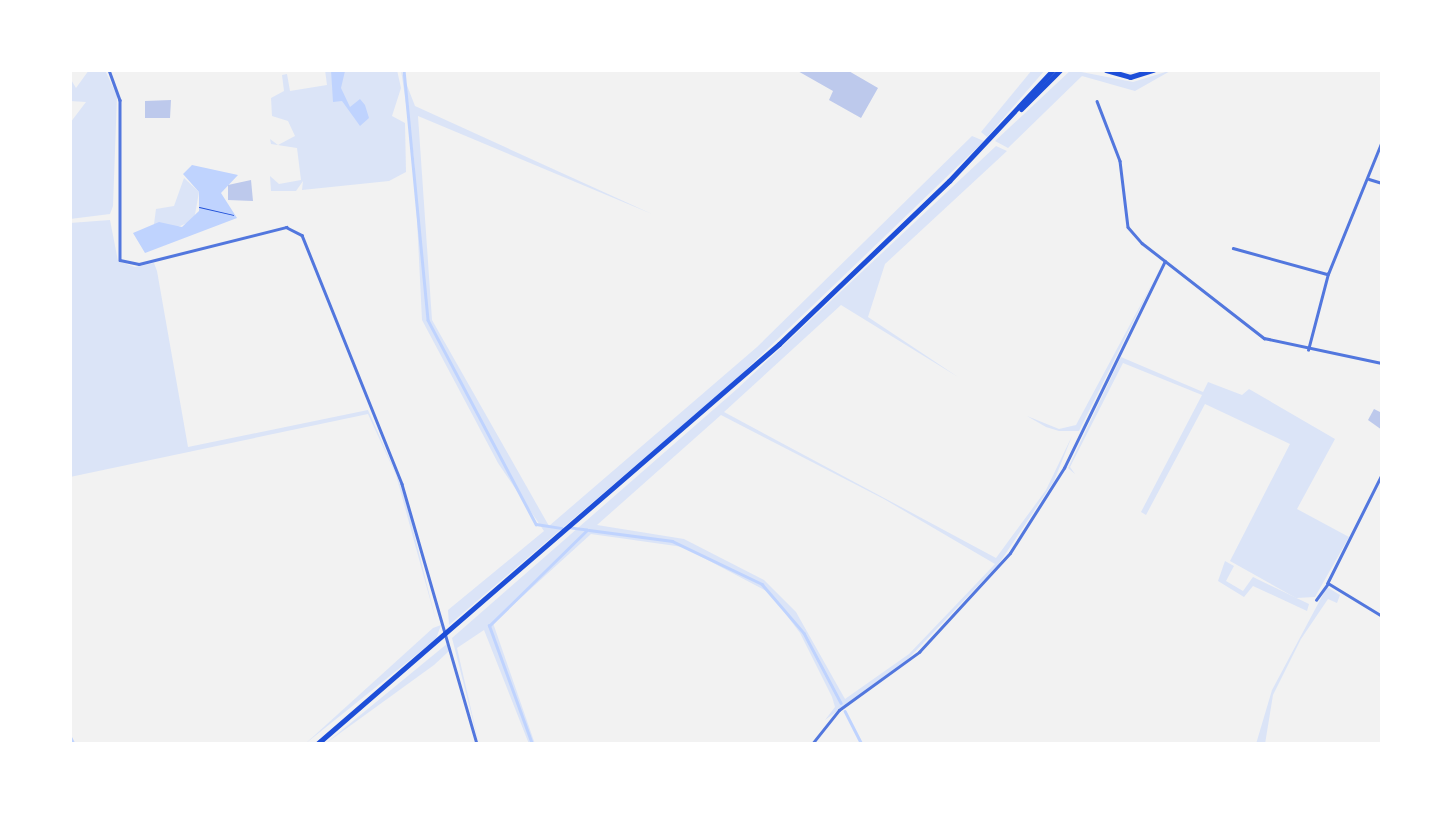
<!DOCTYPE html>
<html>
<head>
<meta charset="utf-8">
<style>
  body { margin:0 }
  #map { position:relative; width:1452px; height:814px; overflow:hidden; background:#f2f2f2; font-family:Cabin,sans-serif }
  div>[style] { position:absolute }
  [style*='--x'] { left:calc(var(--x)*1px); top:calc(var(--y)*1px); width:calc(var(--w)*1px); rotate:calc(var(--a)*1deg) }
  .green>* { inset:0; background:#dbe4f7 }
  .water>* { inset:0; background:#bfd3fe }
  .stream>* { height:2.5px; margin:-1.25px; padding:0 1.25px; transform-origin:1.25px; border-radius:1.25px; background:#bfd3fe }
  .building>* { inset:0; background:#bdc9ec }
  .path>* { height:1px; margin:-0.5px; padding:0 0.5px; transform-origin:0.5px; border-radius:0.5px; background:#1d4ed8 }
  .minor>* { height:2.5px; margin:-1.25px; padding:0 1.25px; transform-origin:1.25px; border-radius:1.25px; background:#5277de }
  .primary>* { height:5px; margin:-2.5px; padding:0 2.5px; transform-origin:2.5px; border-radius:2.5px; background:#1d4ed8 }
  span { translate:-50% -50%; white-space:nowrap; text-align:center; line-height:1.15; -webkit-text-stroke:8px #fff; paint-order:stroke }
  .frame { position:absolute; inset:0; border:72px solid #fff; pointer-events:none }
</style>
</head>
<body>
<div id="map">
  <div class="green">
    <div style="clip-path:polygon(89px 70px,105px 70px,117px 96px,113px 206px,110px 214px,70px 219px,70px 123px,86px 102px,70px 101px,70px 78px,76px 88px)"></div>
    <div style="clip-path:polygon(325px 70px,397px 70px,401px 88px,392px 116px,405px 123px,406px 172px,389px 181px,302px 190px,303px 181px,296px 191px,271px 191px,270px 176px,279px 184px,301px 180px,297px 148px,271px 144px,270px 139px,278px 145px,295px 136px,288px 121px,272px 116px,271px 98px,284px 91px,282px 75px,287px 74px,290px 91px,327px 85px)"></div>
    <div style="clip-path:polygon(401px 70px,415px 106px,652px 214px,418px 116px,432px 320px,549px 526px,757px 347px,972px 136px,984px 141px,731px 384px,449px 625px,448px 610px,544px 531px,498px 463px,422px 320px,414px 158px)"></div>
    <div style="clip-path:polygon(1032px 70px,1045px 70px,987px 137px,981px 132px)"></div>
    <div style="clip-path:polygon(1071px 70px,1133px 82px,1172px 70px,1135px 91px,1082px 76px,1008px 148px,995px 141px)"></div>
    <div style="clip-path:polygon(evenodd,996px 146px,1007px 151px,885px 264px,868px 317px,958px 377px,841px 305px,724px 412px,996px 558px,1046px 490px,1072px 436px,1054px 481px,998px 565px,906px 661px,825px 720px,835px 707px,832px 697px,800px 633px,770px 593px,683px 547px,591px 534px,493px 623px,535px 744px,529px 744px,484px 630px,457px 648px,479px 744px,452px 638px,737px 389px,996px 146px,721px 415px,884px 499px,995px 564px,909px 654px,845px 699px,796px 612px,764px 580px,684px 539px,597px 525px,721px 415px)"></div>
    <div style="clip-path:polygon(184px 178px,199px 192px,194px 220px,173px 229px,154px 224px,156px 209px,174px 206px)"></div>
    <div style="clip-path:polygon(110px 220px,118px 261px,135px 267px,154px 263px,157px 271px,188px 447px,368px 410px,397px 476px,406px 501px,436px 621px,396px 475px,368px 414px,70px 477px,70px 223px)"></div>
    <div style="clip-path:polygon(1154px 280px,1079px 431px,1059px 431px,1046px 427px,1027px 416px,1059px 429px,1076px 425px)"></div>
    <div style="clip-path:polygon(1121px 357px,1203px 392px,1208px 382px,1242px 395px,1249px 389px,1335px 439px,1297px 509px,1349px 537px,1315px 597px,1296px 598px,1230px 561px,1290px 444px,1205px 404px,1146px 515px,1141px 512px,1202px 395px,1123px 363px,1070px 467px,1075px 474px,1068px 468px)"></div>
    <div style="clip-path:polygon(1225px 561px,1234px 566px,1226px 581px,1243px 591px,1253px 577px,1309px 604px,1307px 611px,1253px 586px,1244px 597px,1218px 581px)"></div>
    <div style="clip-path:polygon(1327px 587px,1340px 595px,1337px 603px,1328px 599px,1301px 639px,1273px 695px,1265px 744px,1256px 744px,1272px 690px)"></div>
    <div style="clip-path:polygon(441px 625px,436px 639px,305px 744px,433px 628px)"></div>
    <div style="clip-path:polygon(448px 643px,449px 651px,434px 665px,325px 744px)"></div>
  </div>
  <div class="water">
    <div style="clip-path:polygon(331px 70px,345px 71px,341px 88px,350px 107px,360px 99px,365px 105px,369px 118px,360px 126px,342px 101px,333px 102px)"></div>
    <div style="clip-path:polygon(192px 165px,238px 175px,221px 193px,237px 218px,145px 253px,133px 233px,159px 222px,182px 227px,199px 211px,199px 192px,183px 174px)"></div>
  </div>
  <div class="stream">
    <div style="--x:404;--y:70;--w:251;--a:84.5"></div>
    <div style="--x:428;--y:320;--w:231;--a:62.1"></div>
    <div style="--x:536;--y:524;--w:26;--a:9"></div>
    <div style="--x:589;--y:530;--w:84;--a:7.5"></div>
    <div style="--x:672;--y:541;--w:100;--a:25.5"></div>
    <div style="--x:762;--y:584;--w:65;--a:49.4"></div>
    <div style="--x:804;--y:633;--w:79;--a:62.1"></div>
    <div style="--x:845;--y:711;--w:37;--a:63"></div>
    <div style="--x:70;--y:736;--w:9;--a:63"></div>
    <div style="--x:532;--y:744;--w:126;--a:-110"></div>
    <div style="--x:489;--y:626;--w:137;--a:-44.4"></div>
    <div style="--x:587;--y:530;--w:17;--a:-173"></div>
  </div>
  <div class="building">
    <div style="clip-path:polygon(796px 70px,847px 70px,878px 88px,861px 118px,829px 100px,833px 91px)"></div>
    <div style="clip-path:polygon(171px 100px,170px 118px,145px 118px,145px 101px)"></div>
    <div style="clip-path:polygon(251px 180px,253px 201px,228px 200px,228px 185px)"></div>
    <div style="clip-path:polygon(1374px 409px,1382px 413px,1382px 430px,1368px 420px)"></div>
  </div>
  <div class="path">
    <div style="--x:199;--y:207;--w:35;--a:13"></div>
  </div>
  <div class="minor">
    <div style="--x:109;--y:70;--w:32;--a:70"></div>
    <div style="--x:120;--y:100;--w:160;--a:90"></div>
    <div style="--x:120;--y:260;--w:19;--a:12"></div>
    <div style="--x:139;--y:264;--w:152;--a:-14.1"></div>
    <div style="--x:286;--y:227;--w:18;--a:27"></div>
    <div style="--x:302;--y:235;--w:268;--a:68.1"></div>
    <div style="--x:402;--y:484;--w:271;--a:73.9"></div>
    <div style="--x:1097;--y:101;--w:64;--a:69"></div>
    <div style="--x:1120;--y:161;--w:66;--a:83.1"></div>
    <div style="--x:1128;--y:227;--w:21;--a:49"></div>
    <div style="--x:1142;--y:243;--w:155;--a:37.9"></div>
    <div style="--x:1264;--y:338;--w:121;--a:12"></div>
    <div style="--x:1369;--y:179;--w:14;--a:17"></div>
    <div style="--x:1233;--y:248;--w:98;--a:15.5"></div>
    <div style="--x:1308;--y:350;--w:79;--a:-75.3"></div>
    <div style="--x:1328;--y:274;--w:144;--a:-67.9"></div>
    <div style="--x:1382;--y:475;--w:121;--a:116.6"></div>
    <div style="--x:1328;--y:583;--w:63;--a:31.4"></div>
    <div style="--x:1316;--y:600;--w:19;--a:-54"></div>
    <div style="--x:812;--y:744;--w:43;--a:-51.5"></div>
    <div style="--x:839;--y:710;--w:99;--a:-35.9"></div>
    <div style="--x:919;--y:652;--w:134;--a:-47.4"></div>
    <div style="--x:1010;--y:553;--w:101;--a:-57.6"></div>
    <div style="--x:1064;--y:468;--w:230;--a:-64"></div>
  </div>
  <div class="primary">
    <div style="--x:1106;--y:70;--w:25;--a:16"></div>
    <div style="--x:1130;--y:77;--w:24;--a:-17"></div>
    <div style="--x:1021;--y:109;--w:55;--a:-45"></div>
    <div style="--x:317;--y:744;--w:611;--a:-40.89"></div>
    <div style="--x:779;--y:344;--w:236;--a:-43.8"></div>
    <div style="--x:949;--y:181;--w:152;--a:-46.9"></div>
  </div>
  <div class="frame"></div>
</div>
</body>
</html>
